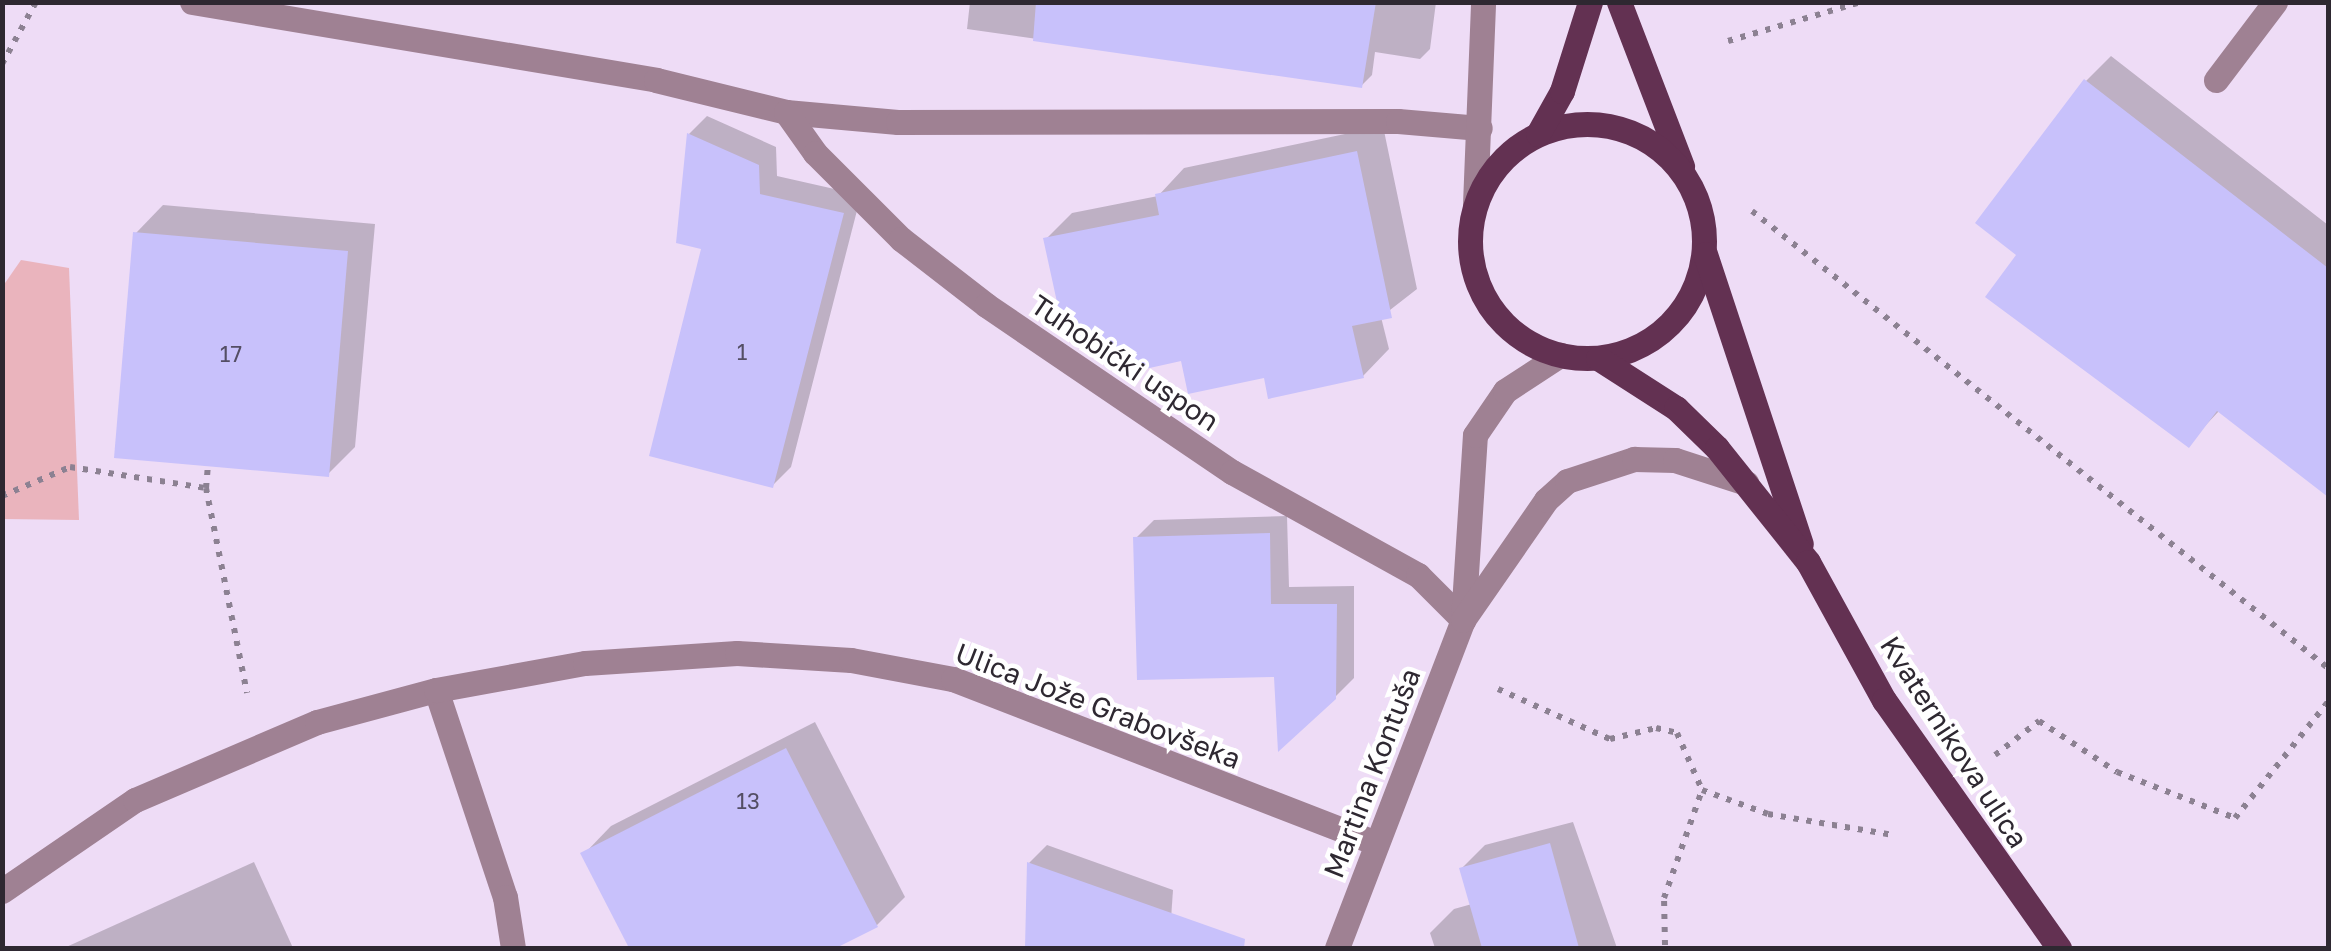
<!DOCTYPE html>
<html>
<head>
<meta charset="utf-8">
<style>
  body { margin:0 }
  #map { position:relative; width:2331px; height:951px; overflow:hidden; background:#eedcf6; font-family:"Golos Text",sans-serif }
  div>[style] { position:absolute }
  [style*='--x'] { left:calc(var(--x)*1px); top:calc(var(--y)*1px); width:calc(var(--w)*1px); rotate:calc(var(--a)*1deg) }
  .green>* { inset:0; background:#eab4bd }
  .shadow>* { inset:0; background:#0003 }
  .building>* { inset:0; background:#c8c1fb }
  .path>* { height:6px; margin-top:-3px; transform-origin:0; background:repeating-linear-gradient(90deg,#8c8192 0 5px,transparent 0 13px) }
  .minor>* { height:25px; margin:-12.5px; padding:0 12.5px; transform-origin:12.5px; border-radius:12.5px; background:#9f8193 }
  .major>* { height:25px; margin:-12.5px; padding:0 12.5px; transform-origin:12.5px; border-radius:12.5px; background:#633152 }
  .major>.ring { margin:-12.5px; padding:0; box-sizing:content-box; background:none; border:25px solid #633152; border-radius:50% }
  span { translate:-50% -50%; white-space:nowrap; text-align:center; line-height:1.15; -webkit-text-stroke:9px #fff; paint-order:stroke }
  .number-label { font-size:22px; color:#544e64 }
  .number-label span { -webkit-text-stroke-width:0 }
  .street-label { font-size:28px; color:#2e2831 }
  .frame { position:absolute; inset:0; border:5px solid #2e2831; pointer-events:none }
</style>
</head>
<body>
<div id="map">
  <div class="green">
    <div style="clip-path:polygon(21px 260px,69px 268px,79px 520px,3px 519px,3px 286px)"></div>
  </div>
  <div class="shadow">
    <div style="clip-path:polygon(970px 2px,1436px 2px,1430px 49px,1420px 59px,1375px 52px,1372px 75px,1362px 85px,967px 29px)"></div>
    <div style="clip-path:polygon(2111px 56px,2328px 225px,2328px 494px,2220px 410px,2188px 444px,2019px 254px,2086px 81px)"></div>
    <div style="clip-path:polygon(707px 116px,776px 147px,777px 176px,861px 195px,791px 467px,773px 485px,704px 247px,689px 134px)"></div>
    <div style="clip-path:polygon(1383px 126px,1417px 289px,1381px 317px,1389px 349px,1363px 376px,1266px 375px,1183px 358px,1046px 239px,1072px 213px,1158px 196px,1184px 168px)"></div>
    <div style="clip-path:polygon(163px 205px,375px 224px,355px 447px,328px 474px,136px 233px)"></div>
    <div style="clip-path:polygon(1287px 516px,1289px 587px,1354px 586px,1354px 678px,1335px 697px,1276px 674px,1136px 538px,1154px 520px)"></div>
    <div style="clip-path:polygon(815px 722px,905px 897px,877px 925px,831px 948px,632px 948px,584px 854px,611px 826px)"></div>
    <div style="clip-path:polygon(1573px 822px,1617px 948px,1435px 948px,1430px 933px,1454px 909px,1472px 904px,1462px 868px,1485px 845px)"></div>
    <div style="clip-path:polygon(1047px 845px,1173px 890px,1169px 948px,1027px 948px,1029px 863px)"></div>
    <div style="clip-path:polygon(254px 862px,293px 948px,64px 948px)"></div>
  </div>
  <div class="building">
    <div style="clip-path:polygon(1036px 2px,1376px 2px,1362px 88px,1033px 41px)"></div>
    <div style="clip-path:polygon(2084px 79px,2328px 268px,2328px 497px,2217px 411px,2189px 448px,1985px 297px,2016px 255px,1975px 223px)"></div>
    <div style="clip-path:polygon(687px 133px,759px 165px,760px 194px,844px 213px,773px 488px,649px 456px,701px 249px,676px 243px)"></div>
    <div style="clip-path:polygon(1357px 151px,1392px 318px,1352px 326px,1364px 378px,1268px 399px,1264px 378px,1188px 394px,1181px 361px,1145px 369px,1078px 344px,1062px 325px,1043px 238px,1159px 215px,1155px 194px)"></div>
    <div style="clip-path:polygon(133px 232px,348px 251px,329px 477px,114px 458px)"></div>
    <div style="clip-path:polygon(1270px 533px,1271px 604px,1337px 604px,1336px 699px,1278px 752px,1274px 677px,1137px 680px,1133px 537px)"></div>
    <div style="clip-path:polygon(786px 748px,878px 927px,836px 948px,629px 948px,580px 853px)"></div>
    <div style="clip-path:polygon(1550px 843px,1579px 948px,1482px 948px,1459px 868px)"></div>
    <div style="clip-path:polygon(1027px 862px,1245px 939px,1244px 948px,1025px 948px)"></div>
  </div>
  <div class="path">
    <div style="--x:1728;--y:41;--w:139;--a:-16.3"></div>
    <div style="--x:2;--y:64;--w:71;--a:-61.3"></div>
    <div style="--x:1752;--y:211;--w:735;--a:38.43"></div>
    <div style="--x:206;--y:488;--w:209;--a:78.7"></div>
    <div style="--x:2;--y:496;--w:74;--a:-23.1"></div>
    <div style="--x:70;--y:467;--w:138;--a:8.8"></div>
    <div style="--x:206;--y:488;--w:21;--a:-85"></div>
    <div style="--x:1498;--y:689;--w:123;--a:24.1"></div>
    <div style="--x:1610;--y:739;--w:47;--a:-13.4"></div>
    <div style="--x:1656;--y:728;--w:22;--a:13"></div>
    <div style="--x:1677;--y:733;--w:62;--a:66.3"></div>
    <div style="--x:1702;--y:790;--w:70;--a:20"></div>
    <div style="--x:1768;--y:814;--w:127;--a:9.5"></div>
    <div style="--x:1995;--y:755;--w:56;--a:-37.7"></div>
    <div style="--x:2039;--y:721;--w:93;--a:33.2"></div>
    <div style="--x:2117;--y:772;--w:127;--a:21.3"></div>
    <div style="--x:2235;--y:818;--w:149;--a:-51.3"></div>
    <div style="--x:1665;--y:945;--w:47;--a:-91.2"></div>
    <div style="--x:1664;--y:898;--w:114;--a:-70.6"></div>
  </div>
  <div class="minor">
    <div style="--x:192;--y:2;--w:471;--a:9.5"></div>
    <div style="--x:656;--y:80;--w:134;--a:13.8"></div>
    <div style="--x:786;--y:112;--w:112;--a:5.1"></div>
    <div style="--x:898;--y:122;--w:500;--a:-0.11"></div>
    <div style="--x:1398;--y:121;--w:82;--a:4.9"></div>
    <div style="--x:2216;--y:80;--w:98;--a:-52.9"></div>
    <div style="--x:786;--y:112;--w:50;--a:54.7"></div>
    <div style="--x:815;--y:153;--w:122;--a:45"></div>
    <div style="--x:901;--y:239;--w:108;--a:37.8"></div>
    <div style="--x:986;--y:305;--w:297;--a:34.2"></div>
    <div style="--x:1232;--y:472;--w:213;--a:29"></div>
    <div style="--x:1418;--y:575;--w:64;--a:45"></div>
    <div style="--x:1475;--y:204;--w:202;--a:-87.7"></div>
    <div style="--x:1463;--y:620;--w:185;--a:-86.3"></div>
    <div style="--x:1475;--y:435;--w:53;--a:-55.7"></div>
    <div style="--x:1505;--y:391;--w:66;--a:-33.2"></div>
    <div style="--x:436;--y:690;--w:218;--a:71.6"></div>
    <div style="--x:505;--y:897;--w:52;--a:81.1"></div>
    <div style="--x:2;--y:891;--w:161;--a:-34.4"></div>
    <div style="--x:135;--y:800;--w:198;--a:-23.2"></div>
    <div style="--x:317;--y:722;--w:123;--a:-15.1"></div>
    <div style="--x:436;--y:690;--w:151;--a:-10.3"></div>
    <div style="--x:585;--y:663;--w:152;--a:-3.8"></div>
    <div style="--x:737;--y:653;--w:114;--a:3.5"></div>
    <div style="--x:851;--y:660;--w:104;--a:10.6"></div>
    <div style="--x:953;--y:679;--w:454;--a:21.2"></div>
    <div style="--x:1337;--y:948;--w:351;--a:-69"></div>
    <div style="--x:1463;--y:620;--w:146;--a:-55.3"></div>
    <div style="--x:1546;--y:500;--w:28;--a:-42"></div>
    <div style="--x:1567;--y:481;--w:71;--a:-18.2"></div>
    <div style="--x:1634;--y:459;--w:41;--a:1.4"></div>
    <div style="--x:1675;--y:460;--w:75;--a:17.9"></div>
  </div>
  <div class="major">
    <div style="--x:1619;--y:2;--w:176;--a:69"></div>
    <div class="ring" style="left:1470px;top:124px;width:209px;height:209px"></div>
    <div style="--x:1538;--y:134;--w:49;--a:-60.8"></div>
    <div style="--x:1562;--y:91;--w:93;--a:-72.5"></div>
    <div style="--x:1705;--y:254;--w:305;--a:71.7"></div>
    <div style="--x:1598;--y:358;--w:93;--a:32.7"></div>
    <div style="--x:1676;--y:408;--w:57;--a:44.3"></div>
    <div style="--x:1717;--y:448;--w:146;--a:51.4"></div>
    <div style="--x:1808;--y:562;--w:158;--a:61.2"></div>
    <div style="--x:1884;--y:700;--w:304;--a:54.8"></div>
  </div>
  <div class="number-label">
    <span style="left:742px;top:352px">1</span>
    <span style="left:231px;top:354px">17</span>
    <span style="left:748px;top:801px">13</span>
  </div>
  <div class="street-label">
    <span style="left:1125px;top:363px;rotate:34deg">Tuhobićki uspon</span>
    <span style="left:1098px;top:706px;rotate:21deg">Ulica Jože Grabovšeka</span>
    <span style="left:1954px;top:742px;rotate:57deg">Kvaternikova ulica</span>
    <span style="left:1372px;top:773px;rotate:-69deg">Martina Kontuša</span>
  </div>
  <div class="frame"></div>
</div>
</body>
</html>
